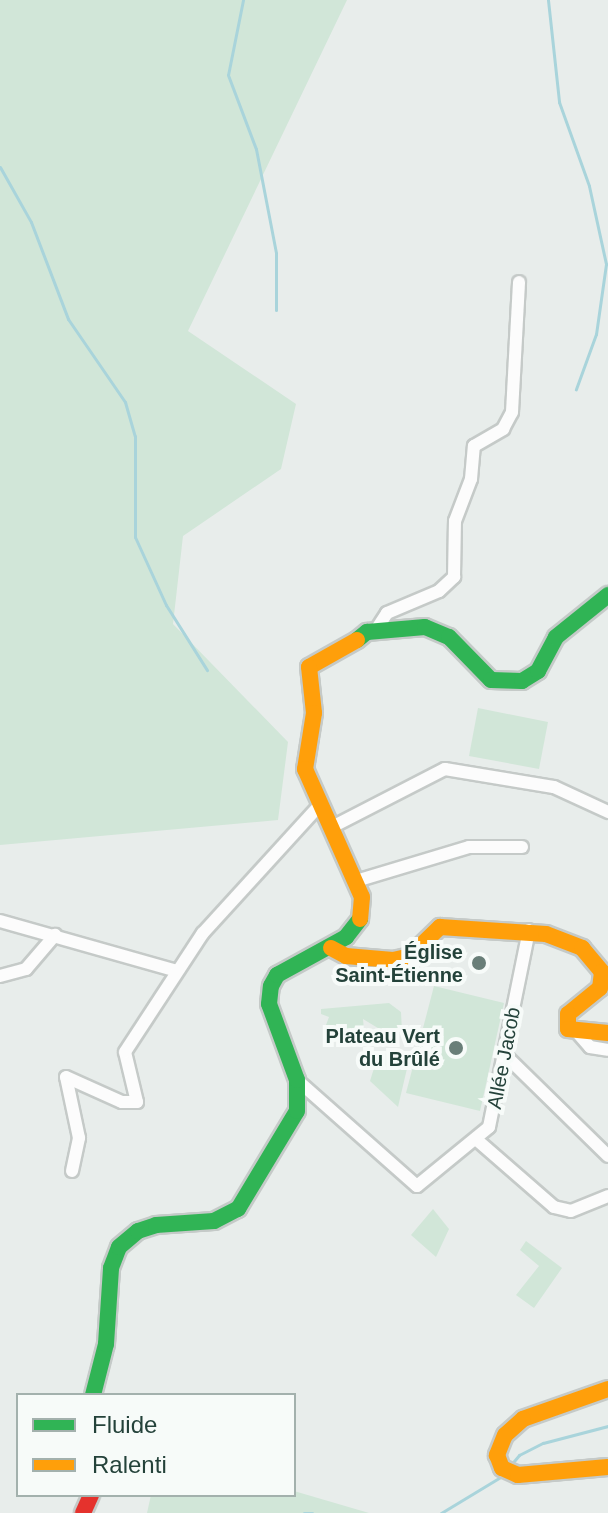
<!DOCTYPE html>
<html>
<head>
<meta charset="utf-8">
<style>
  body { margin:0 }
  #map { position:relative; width:608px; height:1513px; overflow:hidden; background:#e8edeb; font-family:Helvetica,sans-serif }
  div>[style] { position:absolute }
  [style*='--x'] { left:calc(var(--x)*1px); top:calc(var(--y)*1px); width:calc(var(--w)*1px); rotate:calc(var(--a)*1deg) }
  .green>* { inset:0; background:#d1e6d8 }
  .stream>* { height:3px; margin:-1.5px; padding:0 1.5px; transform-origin:1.5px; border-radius:1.5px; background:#a9d4db }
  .roads { filter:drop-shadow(2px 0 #c5cac8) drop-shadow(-2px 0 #c5cac8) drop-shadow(0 2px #c5cac8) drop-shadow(0 -2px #c5cac8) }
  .street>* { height:12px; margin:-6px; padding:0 6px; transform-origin:6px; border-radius:6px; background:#fcfcfc }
  .fast>* { height:16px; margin:-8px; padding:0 8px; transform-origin:8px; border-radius:8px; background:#30b455 }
  .slow>* { height:16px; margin:-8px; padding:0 8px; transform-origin:8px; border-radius:8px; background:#ff9f0a }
  .jam>* { height:16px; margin:-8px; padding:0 8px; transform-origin:8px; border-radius:8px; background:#e5322d }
  .dots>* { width:22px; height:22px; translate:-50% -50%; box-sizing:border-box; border:4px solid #f7fbf9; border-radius:50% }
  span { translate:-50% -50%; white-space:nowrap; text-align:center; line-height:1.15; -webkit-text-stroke:8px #f7fbf9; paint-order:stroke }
  .poi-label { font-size:20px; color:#24423a; font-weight:700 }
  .right { translate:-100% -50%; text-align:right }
  .street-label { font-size:20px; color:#24423a }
  .legend { position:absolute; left:16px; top:1393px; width:280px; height:104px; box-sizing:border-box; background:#f7fbf9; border:2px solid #a3b1ad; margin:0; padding:10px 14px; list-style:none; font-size:24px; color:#24423a }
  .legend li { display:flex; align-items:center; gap:16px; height:40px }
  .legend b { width:40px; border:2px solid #a3b1ad }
</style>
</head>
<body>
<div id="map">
  <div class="green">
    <div style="clip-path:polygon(0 0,347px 0,188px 331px,296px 404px,281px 469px,183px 536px,173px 624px,288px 742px,278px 820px,0 845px)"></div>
    <div style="clip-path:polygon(478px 708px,548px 722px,539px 769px,469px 756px)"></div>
    <div style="clip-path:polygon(434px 986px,504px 1003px,480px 1111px,406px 1093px)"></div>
    <div style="clip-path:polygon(389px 1003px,401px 1012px,402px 1032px,391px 1036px,363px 1019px,365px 1041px,326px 1025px,329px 1017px,321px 1014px,321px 1009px)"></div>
    <div style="clip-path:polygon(379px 1052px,409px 1060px,398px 1107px,370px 1081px)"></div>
    <div style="clip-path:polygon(433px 1209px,449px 1229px,436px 1257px,411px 1235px)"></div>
    <div style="clip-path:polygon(526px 1241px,562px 1268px,534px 1308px,516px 1295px,539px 1266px,520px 1250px)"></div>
    <div style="clip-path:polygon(294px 1491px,369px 1513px,147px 1513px,151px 1495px)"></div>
  </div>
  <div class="stream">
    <div style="--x:243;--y:0;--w:76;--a:101.3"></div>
    <div style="--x:228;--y:75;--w:79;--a:69.3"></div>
    <div style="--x:256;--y:149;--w:106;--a:79.1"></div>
    <div style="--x:276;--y:253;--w:57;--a:90"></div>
    <div style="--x:548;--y:0;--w:103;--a:83.8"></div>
    <div style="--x:559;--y:102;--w:89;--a:70.3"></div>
    <div style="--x:589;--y:186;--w:80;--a:77.7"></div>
    <div style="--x:606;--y:264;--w:71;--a:98.1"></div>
    <div style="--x:596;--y:334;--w:59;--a:110"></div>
    <div style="--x:0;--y:167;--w:63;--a:60.6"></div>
    <div style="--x:31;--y:222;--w:104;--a:69.1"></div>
    <div style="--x:68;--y:319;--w:101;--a:55.5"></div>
    <div style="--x:125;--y:402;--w:35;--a:74"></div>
    <div style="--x:135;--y:436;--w:101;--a:90"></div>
    <div style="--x:135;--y:537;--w:75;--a:65.5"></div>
    <div style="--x:166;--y:605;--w:77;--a:57.8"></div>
    <div style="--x:509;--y:1467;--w:16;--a:-50"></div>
    <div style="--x:519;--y:1455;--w:27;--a:-27"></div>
    <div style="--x:543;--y:1443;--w:67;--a:-14.7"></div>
    <div style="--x:304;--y:1513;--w:8;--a:0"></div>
    <div style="--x:441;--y:1513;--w:71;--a:-31.2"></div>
  </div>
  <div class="roads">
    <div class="street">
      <div style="--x:376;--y:630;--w:20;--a:-57"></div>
      <div style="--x:387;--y:613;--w:56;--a:-22.9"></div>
      <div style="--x:439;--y:591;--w:21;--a:-43"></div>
      <div style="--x:454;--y:577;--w:56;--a:-89"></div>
      <div style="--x:455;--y:521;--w:45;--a:-69.1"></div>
      <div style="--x:471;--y:479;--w:33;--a:-85"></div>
      <div style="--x:474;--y:446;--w:34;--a:-30"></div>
      <div style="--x:503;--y:429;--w:19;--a:-62"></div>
      <div style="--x:512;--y:412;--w:130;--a:-86.9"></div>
      <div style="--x:332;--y:827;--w:127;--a:-27.2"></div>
      <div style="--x:445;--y:769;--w:110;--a:9.4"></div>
      <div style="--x:554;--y:787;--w:60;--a:24.8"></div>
      <div style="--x:356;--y:881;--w:118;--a:-16.7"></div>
      <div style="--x:469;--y:847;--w:53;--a:0"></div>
      <div style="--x:0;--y:921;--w:184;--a:15.8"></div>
      <div style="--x:0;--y:976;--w:27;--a:-15"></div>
      <div style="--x:26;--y:969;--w:45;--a:-49.5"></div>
      <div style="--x:577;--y:1032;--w:20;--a:49"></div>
      <div style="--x:590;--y:1047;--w:18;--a:9"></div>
      <div style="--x:506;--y:1056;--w:143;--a:44.4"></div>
      <div style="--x:297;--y:1080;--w:160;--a:41.5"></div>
      <div style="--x:417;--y:1186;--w:93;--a:-39.3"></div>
      <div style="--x:489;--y:1127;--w:201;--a:-78.5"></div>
      <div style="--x:477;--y:1140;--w:102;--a:41"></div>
      <div style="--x:554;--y:1207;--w:17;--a:13"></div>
      <div style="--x:571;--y:1211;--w:40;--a:-22"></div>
      <div style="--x:72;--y:1171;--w:34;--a:-78"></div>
      <div style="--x:79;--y:1138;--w:62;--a:-102"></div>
      <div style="--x:66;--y:1077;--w:61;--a:24.1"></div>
      <div style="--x:122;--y:1102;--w:15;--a:0"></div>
      <div style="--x:137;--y:1102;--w:51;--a:-103.5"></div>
      <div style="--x:125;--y:1052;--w:142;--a:-56.8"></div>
      <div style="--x:203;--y:933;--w:172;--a:-47.6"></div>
    </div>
    <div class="fast">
      <div style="--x:357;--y:640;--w:13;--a:-39"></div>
      <div style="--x:367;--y:632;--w:58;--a:-4.9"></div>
      <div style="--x:425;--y:627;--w:26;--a:23"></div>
      <div style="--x:449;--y:637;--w:60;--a:45.7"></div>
      <div style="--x:491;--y:680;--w:31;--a:2"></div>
      <div style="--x:522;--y:681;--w:19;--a:-32"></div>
      <div style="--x:538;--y:671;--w:38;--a:-62"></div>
      <div style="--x:556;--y:637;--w:67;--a:-38.9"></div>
      <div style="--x:93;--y:1395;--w:53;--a:-75.7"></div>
      <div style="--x:106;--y:1344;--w:76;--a:-86.2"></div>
      <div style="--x:111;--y:1268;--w:22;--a:-69"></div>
      <div style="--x:119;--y:1247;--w:25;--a:-40"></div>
      <div style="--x:138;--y:1231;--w:19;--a:-18"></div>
      <div style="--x:156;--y:1225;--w:58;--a:-3.9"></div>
      <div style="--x:214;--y:1221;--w:27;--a:-27"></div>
      <div style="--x:238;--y:1209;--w:114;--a:-59"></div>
      <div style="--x:297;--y:1111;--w:31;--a:-90"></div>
      <div style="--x:297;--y:1080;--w:81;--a:-110.2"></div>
      <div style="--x:269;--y:1004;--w:18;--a:-84"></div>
      <div style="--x:271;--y:986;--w:13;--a:-61"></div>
      <div style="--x:277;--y:975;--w:79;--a:-28.8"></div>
      <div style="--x:346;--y:937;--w:23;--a:-52"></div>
    </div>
    <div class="slow">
      <div style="--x:357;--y:640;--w:55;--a:150.6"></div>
      <div style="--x:309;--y:667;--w:46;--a:83.8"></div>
      <div style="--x:314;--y:713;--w:57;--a:99.1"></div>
      <div style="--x:305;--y:769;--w:140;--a:66"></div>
      <div style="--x:362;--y:897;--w:22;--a:95"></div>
      <div style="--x:331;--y:948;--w:17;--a:28"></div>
      <div style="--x:346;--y:956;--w:47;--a:4.9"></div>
      <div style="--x:393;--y:960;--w:17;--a:-13"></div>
      <div style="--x:410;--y:956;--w:42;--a:-44"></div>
      <div style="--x:440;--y:927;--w:106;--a:3.8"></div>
      <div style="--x:546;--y:934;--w:39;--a:21"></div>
      <div style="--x:582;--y:948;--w:31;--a:50"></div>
      <div style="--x:602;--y:972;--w:16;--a:97"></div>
      <div style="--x:600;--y:988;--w:41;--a:140.9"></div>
      <div style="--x:568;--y:1014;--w:15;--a:90"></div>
      <div style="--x:568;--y:1029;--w:40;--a:5.7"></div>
      <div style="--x:608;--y:1389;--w:90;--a:160.6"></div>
      <div style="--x:523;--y:1419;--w:24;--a:138"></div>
      <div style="--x:505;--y:1435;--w:22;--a:112"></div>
      <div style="--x:497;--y:1455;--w:14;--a:69"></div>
      <div style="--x:502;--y:1468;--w:17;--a:24"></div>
      <div style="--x:518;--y:1475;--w:90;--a:-5.1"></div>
    </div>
    <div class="jam">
      <div style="--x:83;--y:1513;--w:20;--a:-66"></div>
    </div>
  </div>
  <div class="dots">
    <div style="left:479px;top:963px;background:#697e78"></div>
    <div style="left:456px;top:1048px;background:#697e78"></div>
  </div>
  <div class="poi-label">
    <span class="right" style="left:463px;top:964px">Église<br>Saint-Étienne</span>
    <span class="right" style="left:440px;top:1048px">Plateau Vert<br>du Brûlé</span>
  </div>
  <div class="street-label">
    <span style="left:504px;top:1058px;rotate:-79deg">Allée Jacob</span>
  </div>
  <ul class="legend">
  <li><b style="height:10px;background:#30b455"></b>Fluide</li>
  <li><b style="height:10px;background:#ff9f0a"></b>Ralenti</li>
  </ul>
</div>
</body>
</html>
